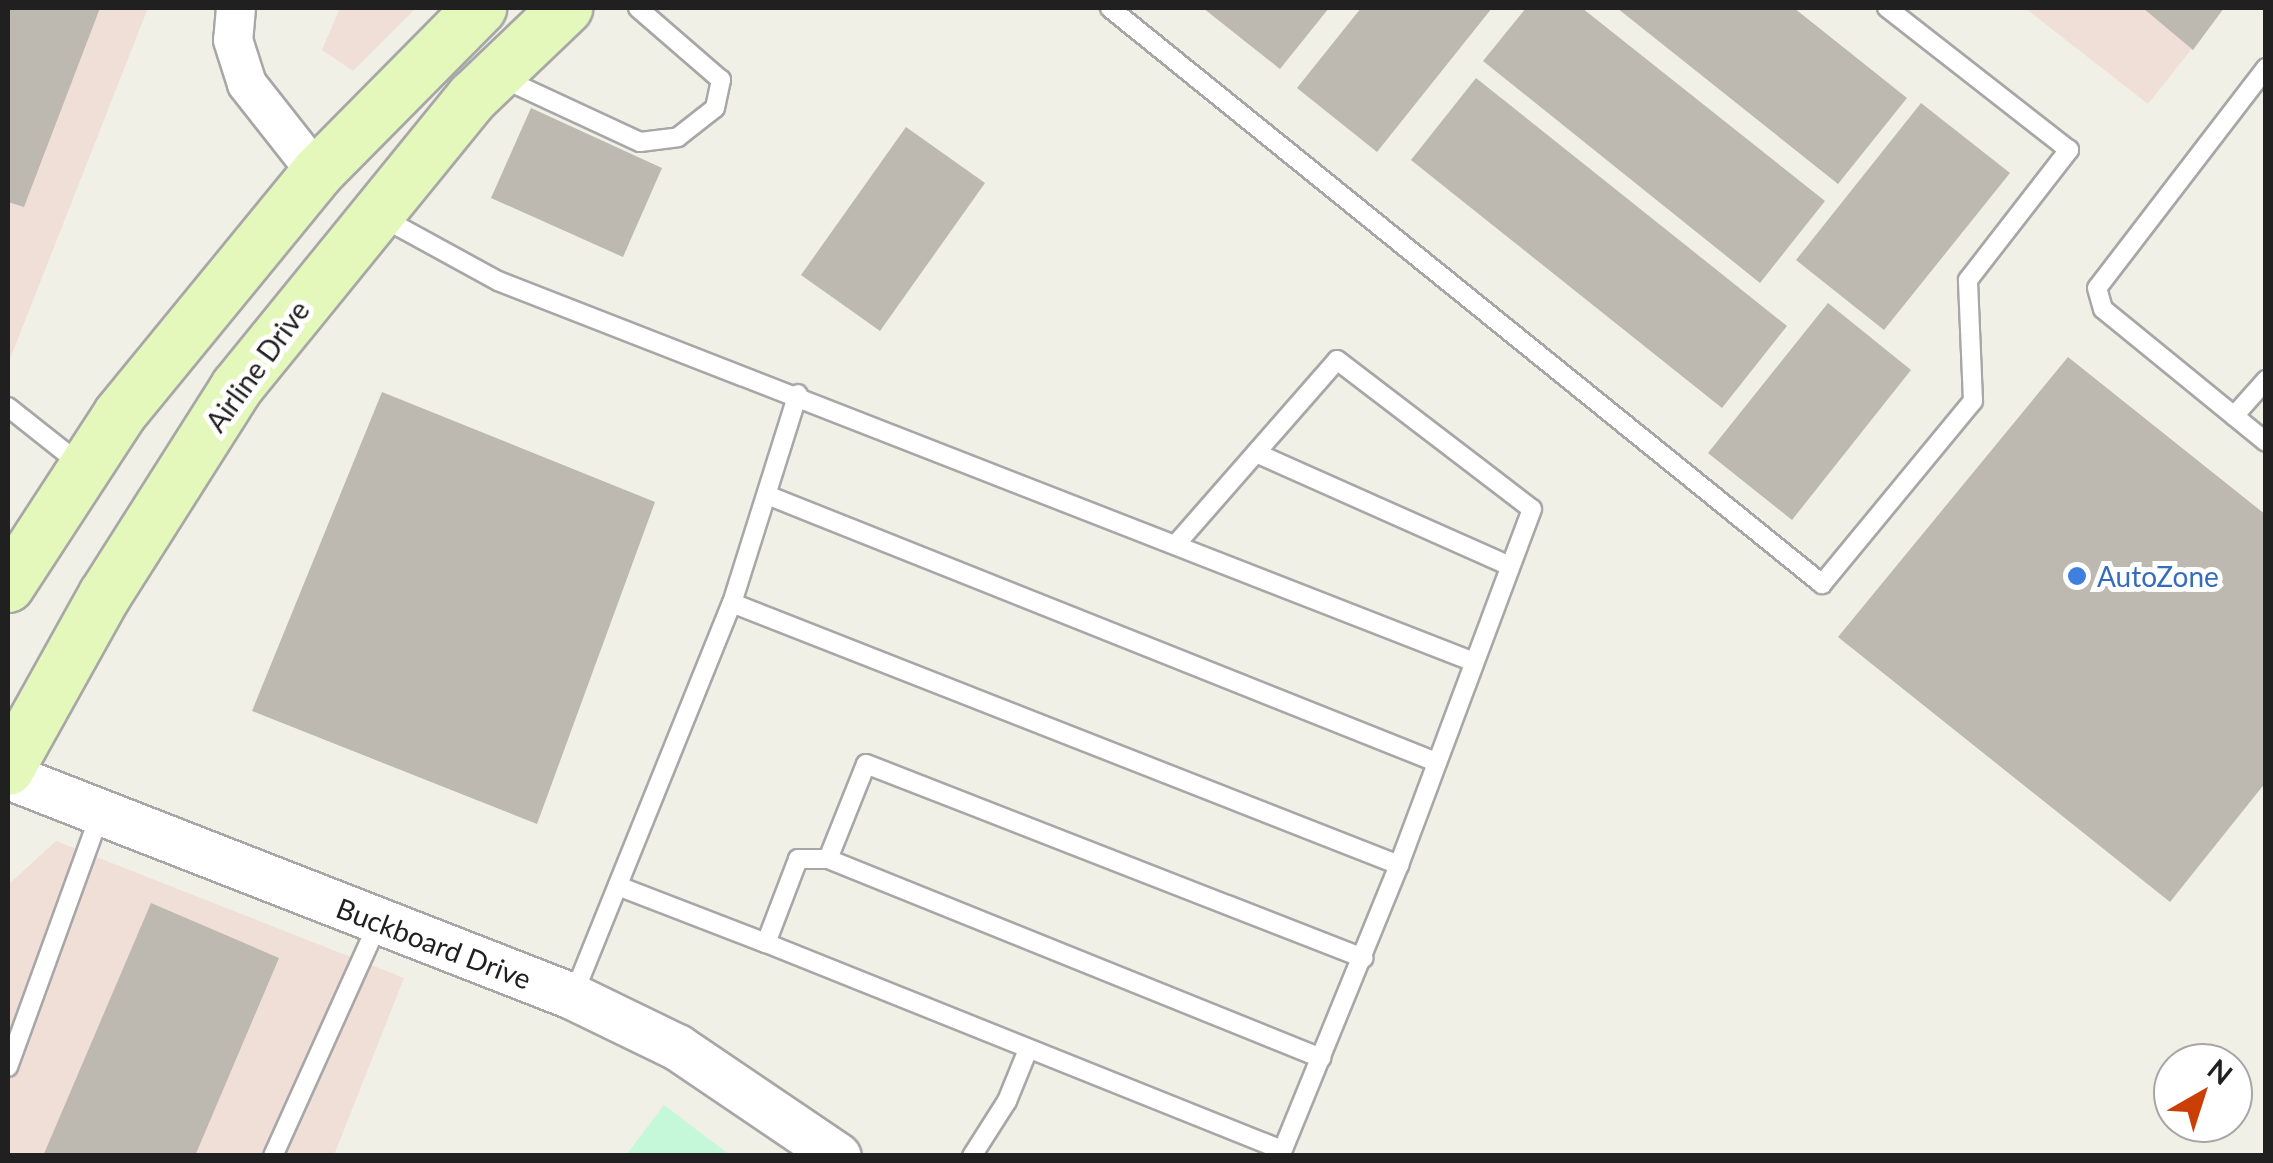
<!DOCTYPE html>
<html>
<head>
<meta charset="utf-8">
<style>
  body { margin:0 }
  #map { position:relative; width:2273px; height:1163px; overflow:hidden; background:#f0f0e6; font-family:Lato,sans-serif }
  div>[style] { position:absolute }
  [style*='--x'] { left:calc(var(--x)*1px); top:calc(var(--y)*1px); width:calc(var(--w)*1px); rotate:calc(var(--a)*1deg) }
  .commercial>* { inset:0; background:#f0dfd6 }
  .park>* { inset:0; background:#c5f8d8 }
  .building>* { inset:0; background:#bdb9b0 }
  .roads { filter:drop-shadow(2px 0 #a7a7a7) drop-shadow(-2px 0 #a7a7a7) drop-shadow(0 2px #a7a7a7) drop-shadow(0 -2px #a7a7a7) }
  .service>* { height:18px; margin:-9px; padding:0 9px; transform-origin:9px; border-radius:9px; background:#fff }
  .minor>* { height:38px; margin:-19px; padding:0 19px; transform-origin:19px; border-radius:19px; background:#fff }
  .tertiary>* { height:45px; margin:-22.5px; padding:0 22.5px; transform-origin:22.5px; border-radius:22.5px; background:#fff }
  .secondary>* { height:52px; margin:-26px; padding:0 26px; transform-origin:26px; border-radius:26px; background:#e4f8bc }
  .dots>* { width:28px; height:28px; translate:-50% -50%; box-sizing:border-box; border:5px solid #fff; border-radius:50% }
  span { translate:-50% -50%; white-space:nowrap; text-align:center; line-height:1.15; -webkit-text-stroke:10px #fff; paint-order:stroke }
  .street-label { font-size:28px; color:#202020 }
  .shop-label { font-size:28px; color:#366cbe }
  .left { translate:0 -50%; text-align:left }
  .frame { position:absolute; inset:0; border:10px solid #202020; pointer-events:none }
  .north { position:absolute; left:2153px; top:1043px; width:100px; height:100px; box-sizing:border-box; background:#fff; border:2px solid #a6a6a6; border-radius:50%; rotate:39deg; font-size:28px; font-weight:700; line-height:40px; text-align:center; color:#202020 }
  .north::after { content:''; display:block; margin:auto; width:35px; height:45px; background:#cb3e05; clip-path:polygon(50% 0,100% 100%,50% 72%,0 100%) }
</style>
</head>
<body>
<div id="map">
  <div class="commercial">
    <div style="clip-path:polygon(8px 8px,148px 8px,8px 364px)"></div>
    <div style="clip-path:polygon(340px 8px,416px 8px,353px 71px,322px 50px)"></div>
    <div style="clip-path:polygon(2025px 8px,2224px 8px,2148px 104px)"></div>
    <div style="clip-path:polygon(56px 841px,404px 978px,334px 1155px,8px 1156px,8px 885px)"></div>
  </div>
  <div class="park">
    <div style="clip-path:polygon(664px 1105px,730px 1155px,626px 1155px)"></div>
  </div>
  <div class="building">
    <div style="clip-path:polygon(8px 8px,100px 8px,24px 207px,8px 202px)"></div>
    <div style="clip-path:polygon(1203px 8px,1329px 8px,1280px 69px)"></div>
    <div style="clip-path:polygon(1361px 8px,1492px 8px,1377px 152px,1297px 88px)"></div>
    <div style="clip-path:polygon(1526px 8px,1582px 8px,1825px 201px,1760px 283px,1483px 61px)"></div>
    <div style="clip-path:polygon(1617px 8px,1794px 8px,1907px 98px,1838px 184px)"></div>
    <div style="clip-path:polygon(2143px 8px,2224px 8px,2193px 50px)"></div>
    <div style="clip-path:polygon(1476px 78px,1787px 326px,1722px 408px,1411px 160px)"></div>
    <div style="clip-path:polygon(1921px 103px,2010px 173px,1884px 330px,1796px 260px)"></div>
    <div style="clip-path:polygon(531px 108px,662px 168px,623px 257px,491px 198px)"></div>
    <div style="clip-path:polygon(906px 127px,985px 183px,880px 331px,801px 275px)"></div>
    <div style="clip-path:polygon(1828px 303px,1911px 370px,1792px 520px,1708px 453px)"></div>
    <div style="clip-path:polygon(2068px 357px,2266px 515px,2266px 782px,2170px 902px,1838px 637px)"></div>
    <div style="clip-path:polygon(382px 392px,655px 502px,537px 824px,252px 711px)"></div>
    <div style="clip-path:polygon(151px 903px,279px 958px,195px 1156px,43px 1156px)"></div>
  </div>
  <div class="roads">
    <div class="service">
      <div style="--x:1110;--y:8;--w:916;--a:38.97"></div>
      <div style="--x:1822;--y:584;--w:237;--a:-50.5"></div>
      <div style="--x:1973;--y:401;--w:121;--a:-92.4"></div>
      <div style="--x:1968;--y:280;--w:165;--a:-52.2"></div>
      <div style="--x:2069;--y:150;--w:231;--a:-142"></div>
      <div style="--x:2266;--y:68;--w:277;--a:127.5"></div>
      <div style="--x:2097;--y:288;--w:22;--a:74"></div>
      <div style="--x:2103;--y:309;--w:210;--a:39.2"></div>
      <div style="--x:502;--y:78;--w:152;--a:24.9"></div>
      <div style="--x:640;--y:142;--w:38;--a:-7"></div>
      <div style="--x:678;--y:137;--w:47;--a:-38.1"></div>
      <div style="--x:715;--y:108;--w:29;--a:-78"></div>
      <div style="--x:721;--y:80;--w:110;--a:-139.1"></div>
      <div style="--x:381;--y:217;--w:133;--a:28.7"></div>
      <div style="--x:498;--y:281;--w:1048;--a:21.32"></div>
      <div style="--x:8;--y:407;--w:92;--a:38.4"></div>
      <div style="--x:2234;--y:416;--w:48;--a:-48.4"></div>
      <div style="--x:1256;--y:453;--w:278;--a:24"></div>
      <div style="--x:767;--y:495;--w:720;--a:21.76"></div>
      <div style="--x:1177;--y:543;--w:243;--a:-48.8"></div>
      <div style="--x:1337;--y:360;--w:245;--a:37.4"></div>
      <div style="--x:1532;--y:509;--w:380;--a:110.5"></div>
      <div style="--x:1399;--y:865;--w:314;--a:112.2"></div>
      <div style="--x:732;--y:603;--w:717;--a:21.45"></div>
      <div style="--x:828;--y:859;--w:102;--a:-68.2"></div>
      <div style="--x:866;--y:764;--w:534;--a:21.32"></div>
      <div style="--x:618;--y:886;--w:159;--a:21.1"></div>
      <div style="--x:573;--y:996;--w:424;--a:-68"></div>
      <div style="--x:732;--y:603;--w:219;--a:-72.5"></div>
      <div style="--x:8;--y:1067;--w:269;--a:-70"></div>
      <div style="--x:1282;--y:1150;--w:556;--a:-158.14"></div>
      <div style="--x:766;--y:943;--w:90;--a:-69.1"></div>
      <div style="--x:798;--y:859;--w:30;--a:0"></div>
      <div style="--x:828;--y:859;--w:532;--a:21.98"></div>
      <div style="--x:273;--y:1156;--w:256;--a:-65.7"></div>
      <div style="--x:972;--y:1156;--w:65;--a:-57.5"></div>
      <div style="--x:1007;--y:1101;--w:53;--a:-67.8"></div>
    </div>
    <div class="minor">
      <div style="--x:236;--y:8;--w:32;--a:95"></div>
      <div style="--x:233;--y:40;--w:46;--a:72.3"></div>
      <div style="--x:247;--y:84;--w:113;--a:51.8"></div>
    </div>
    <div class="tertiary">
      <div style="--x:8;--y:776;--w:605;--a:21.31"></div>
      <div style="--x:572;--y:996;--w:117;--a:25.9"></div>
      <div style="--x:677;--y:1047;--w:194;--a:34.1"></div>
    </div>
    <div class="secondary">
      <div style="--x:8;--y:586;--w:205;--a:-56.9"></div>
      <div style="--x:120;--y:414;--w:311;--a:-50.7"></div>
      <div style="--x:317;--y:173;--w:232;--a:-45.3"></div>
      <div style="--x:8;--y:769;--w:199;--a:-60.9"></div>
      <div style="--x:105;--y:595;--w:246;--a:-57.6"></div>
      <div style="--x:237;--y:387;--w:374;--a:-50.9"></div>
      <div style="--x:473;--y:97;--w:129;--a:-43.7"></div>
    </div>
  </div>
  <div class="dots">
    <div style="left:2077px;top:576px;background:#3f7fe0"></div>
  </div>
  <div class="street-label">
    <span style="left:257px;top:366px;rotate:-54deg">Airline Drive</span>
    <span style="left:434px;top:943px;rotate:21deg">Buckboard Drive</span>
  </div>
  <div class="shop-label">
    <span class="left" style="left:2097px;top:576px">AutoZone</span>
  </div>
  <div class="frame"></div>
  <div class="north">N</div>
</div>
</body>
</html>
